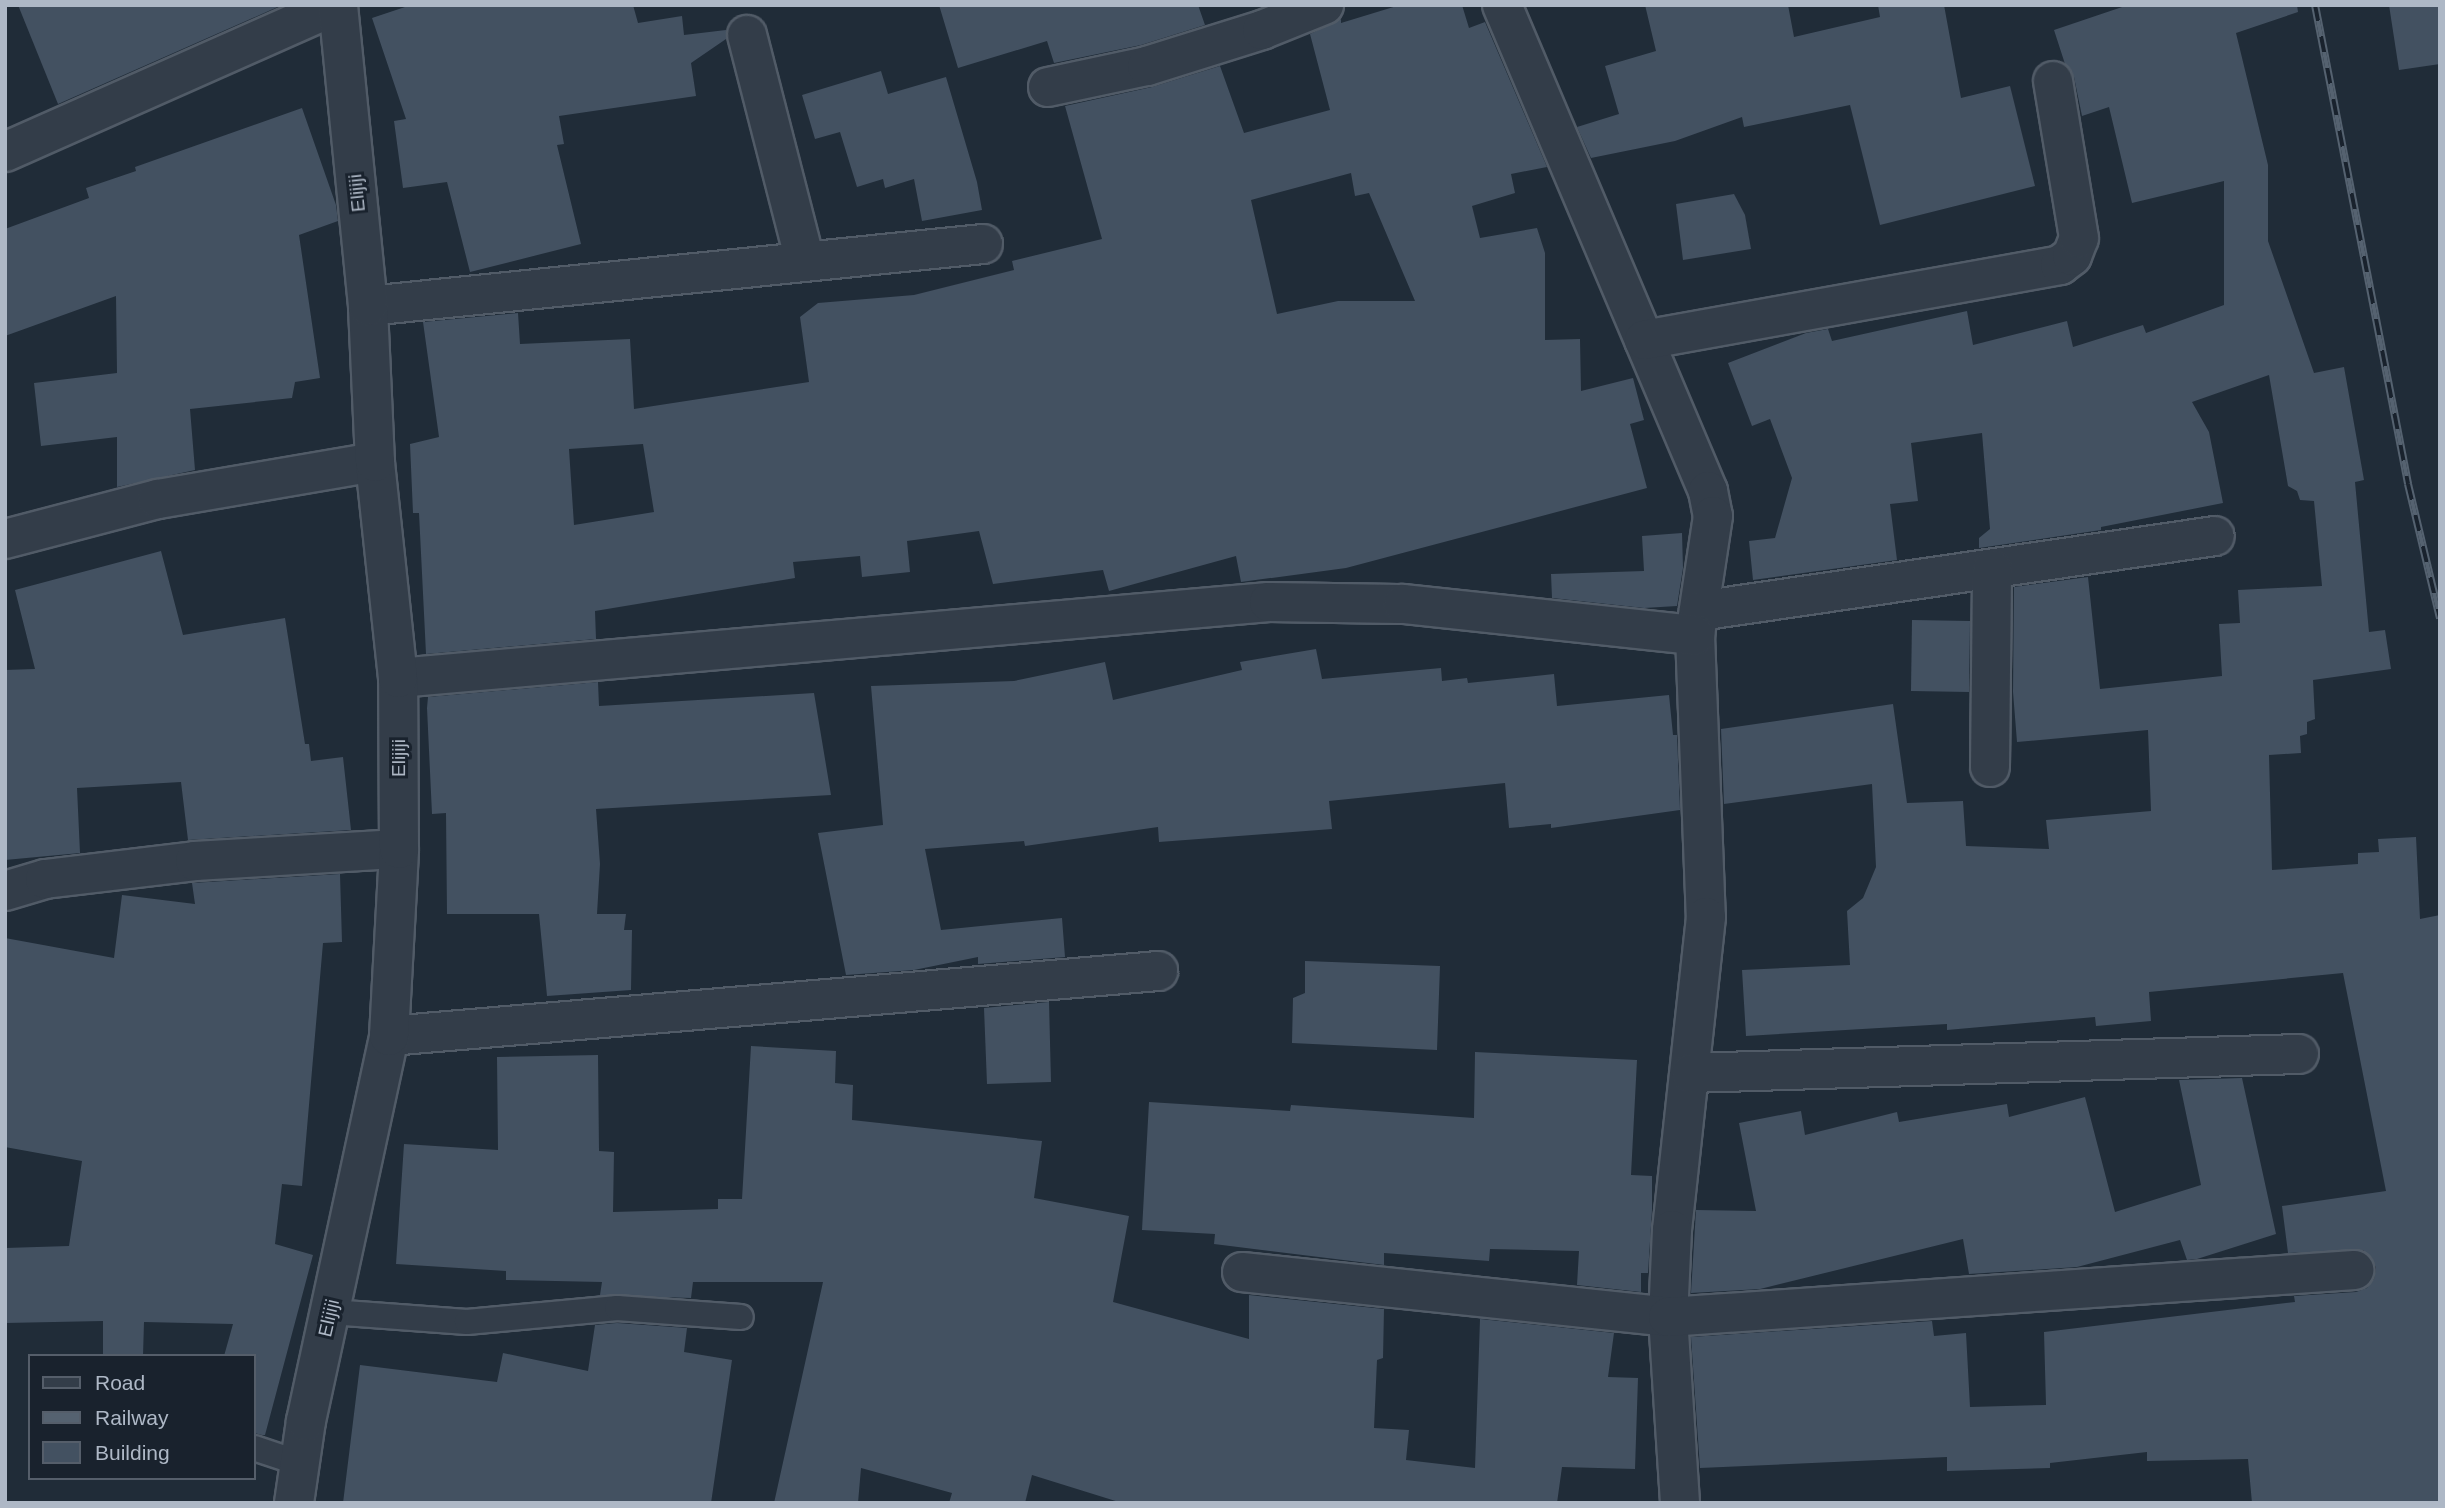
<!DOCTYPE html>
<html>
<head>
<meta charset="utf-8">
<style>
  body { margin:0 }
  #map { position:relative; width:2445px; height:1508px; overflow:hidden; background:#202c38; font-family:Helvetica,sans-serif }
  div>[style] { position:absolute }
  [style*='--x'] { left:calc(var(--x)*1px); top:calc(var(--y)*1px); width:calc(var(--w)*1px); rotate:calc(var(--a)*1deg) }
  .building>* { inset:0; background:#435161 }
  .roads { filter:drop-shadow(2px 0 #515b67) drop-shadow(-2px 0 #515b67) drop-shadow(0 2px #515b67) drop-shadow(0 -2px #515b67) }
  .lane>* { height:24px; margin:-12px; padding:0 12px; transform-origin:12px; border-radius:12px; background:#333d49 }
  .street>* { height:38px; margin:-19px; padding:0 19px; transform-origin:19px; border-radius:19px; background:#333d49 }
  .rail>* { height:8px; margin-top:-4px; transform-origin:0; background:repeating-linear-gradient(90deg,#19222d 0 16px,#556270 0 32px); box-sizing:border-box; border-block:2px solid #556270 }
  span { translate:-50% -50%; white-space:nowrap; text-align:center; line-height:1.15; -webkit-text-stroke:6px #19222d; paint-order:stroke }
  .street-label { font-size:19px; color:#aeb8c6 }
  .frame { position:absolute; inset:0; border:7px solid #aeb8c6; pointer-events:none }
  .legend { position:absolute; left:28px; top:1354px; width:228px; height:126px; box-sizing:border-box; background:#19222d; border:2px solid #555e6a; margin:0; padding:9px 12px; list-style:none; font-size:21px; color:#aeb8c6 }
  .legend li { display:flex; align-items:center; gap:14px; height:35px }
  .legend b { width:35px; border:2px solid #555e6a }
</style>
</head>
<body>
<div id="map">
  <div class="building">
    <div style="clip-path:polygon(18px 5px,282px 5px,58px 104px)"></div>
    <div style="clip-path:polygon(411px 5px,633px 5px,638px 23px,682px 16px,684px 35px,726px 30px,726px 39px,691px 63px,696px 96px,559px 116px,564px 144px,557px 145px,581px 244px,470px 272px,447px 182px,403px 188px,394px 121px,406px 119px,372px 18px)"></div>
    <div style="clip-path:polygon(939px 5px,1198px 5px,1205px 25px,1141px 45px,1054px 63px,1047px 41px,958px 68px)"></div>
    <div style="clip-path:polygon(evenodd,1400px 5px,1462px 5px,1469px 28px,1485px 22px,1547px 167px,1511px 174px,1515px 193px,1472px 206px,1480px 238px,1537px 228px,1545px 253px,1545px 340px,1580px 339px,1581px 391px,1633px 378px,1644px 420px,1630px 424px,1647px 488px,1346px 568px,1241px 582px,1236px 556px,1109px 591px,1103px 570px,993px 584px,979px 531px,907px 541px,910px 572px,862px 577px,860px 556px,793px 562px,795px 578px,595px 611px,596px 639px,426px 654px,419px 513px,413px 513px,410px 444px,439px 437px,423px 322px,518px 313px,520px 344px,630px 339px,634px 409px,809px 382px,800px 317px,818px 303px,914px 295px,1014px 270px,1012px 261px,1102px 239px,1065px 106px,1152px 87px,1220px 66px,1244px 133px,1330px 110px,1310px 34px,1341px 19px,1341px 23px,1400px 5px,1351px 173px,1355px 196px,1369px 193px,1415px 301px,1338px 301px,1277px 314px,1251px 200px,1351px 173px,1400px 5px,643px 444px,654px 512px,574px 525px,569px 449px,643px 444px)"></div>
    <div style="clip-path:polygon(1645px 5px,1788px 5px,1794px 37px,1880px 17px,1878px 5px,1944px 5px,1961px 98px,2010px 86px,2035px 186px,1880px 225px,1850px 105px,1744px 127px,1742px 117px,1675px 141px,1591px 158px,1577px 127px,1619px 114px,1605px 66px,1656px 51px)"></div>
    <div style="clip-path:polygon(2128px 5px,2297px 5px,2298px 12px,2236px 33px,2268px 165px,2268px 241px,2314px 373px,2344px 367px,2364px 480px,2355px 482px,2369px 632px,2385px 630px,2391px 669px,2313px 680px,2315px 719px,2307px 722px,2307px 734px,2300px 736px,2301px 753px,2269px 755px,2272px 870px,2358px 864px,2358px 853px,2379px 852px,2378px 839px,2416px 837px,2420px 919px,2440px 915px,2440px 1503px,2252px 1503px,2248px 1459px,2147px 1461px,2147px 1452px,2050px 1463px,2050px 1468px,1947px 1471px,1947px 1457px,1700px 1468px,1691px 1337px,1932px 1321px,1934px 1336px,1966px 1333px,1970px 1407px,2046px 1405px,2044px 1332px,2295px 1302px,2294px 1296px,2356px 1292px,2367px 1288px,2374px 1279px,2376px 1268px,2372px 1258px,2363px 1250px,2288px 1253px,2282px 1206px,2386px 1191px,2343px 973px,2149px 992px,2151px 1021px,2096px 1026px,2095px 1017px,1947px 1030px,1947px 1024px,1746px 1036px,1742px 970px,1850px 965px,1847px 911px,1863px 898px,1876px 867px,1872px 784px,1724px 804px,1721px 729px,1893px 704px,1907px 803px,1963px 801px,1966px 846px,2049px 849px,2046px 820px,2151px 811px,2148px 730px,2017px 742px,2013px 692px,2014px 587px,2088px 577px,2100px 689px,2222px 676px,2219px 624px,2240px 623px,2238px 590px,2322px 586px,2314px 501px,2300px 500px,2297px 491px,2288px 486px,2269px 375px,2192px 402px,2209px 432px,2223px 503px,2101px 527px,2101px 530px,1979px 548px,1979px 538px,1990px 529px,1982px 433px,1911px 443px,1918px 501px,1890px 504px,1897px 560px,1753px 580px,1749px 541px,1775px 538px,1792px 478px,1770px 419px,1752px 426px,1728px 363px,1806px 333px,1828px 329px,1832px 341px,1967px 311px,1973px 345px,2067px 321px,2073px 347px,2143px 325px,2146px 333px,2224px 305px,2224px 181px,2132px 203px,2109px 107px,2082px 116px,2074px 77px,2065px 64px,2054px 30px)"></div>
    <div style="clip-path:polygon(2389px 5px,2440px 5px,2440px 64px,2399px 70px)"></div>
    <div style="clip-path:polygon(881px 71px,888px 94px,946px 77px,977px 182px,982px 210px,922px 221px,914px 179px,885px 188px,883px 179px,857px 187px,840px 132px,815px 139px,802px 95px)"></div>
    <div style="clip-path:polygon(302px 108px,336px 205px,338px 221px,299px 235px,320px 378px,295px 382px,292px 398px,190px 409px,195px 470px,117px 487px,117px 437px,41px 446px,34px 383px,117px 373px,116px 296px,5px 336px,5px 229px,89px 198px,86px 188px,136px 171px,135px 167px)"></div>
    <div style="clip-path:polygon(1734px 194px,1745px 215px,1751px 249px,1683px 260px,1676px 204px)"></div>
    <div style="clip-path:polygon(1682px 533px,1683px 568px,1677px 606px,1644px 608px,1552px 598px,1551px 574px,1644px 571px,1642px 536px)"></div>
    <div style="clip-path:polygon(161px 551px,183px 635px,285px 618px,305px 744px,309px 744px,311px 761px,343px 757px,351px 830px,188px 840px,181px 782px,77px 788px,80px 853px,5px 860px,5px 670px,35px 669px,15px 590px)"></div>
    <div style="clip-path:polygon(1912px 620px,1970px 621px,1969px 692px,1911px 691px)"></div>
    <div style="clip-path:polygon(1316px 649px,1322px 679px,1441px 668px,1442px 681px,1467px 678px,1468px 683px,1554px 674px,1557px 706px,1669px 695px,1673px 735px,1677px 735px,1680px 810px,1551px 828px,1551px 824px,1509px 828px,1505px 783px,1329px 801px,1332px 829px,1159px 842px,1158px 827px,1025px 846px,1024px 841px,925px 849px,941px 930px,1062px 918px,1065px 957px,978px 964px,978px 957px,914px 970px,846px 975px,818px 833px,883px 825px,871px 686px,1014px 681px,1105px 662px,1113px 700px,1242px 670px,1240px 662px)"></div>
    <div style="clip-path:polygon(598px 682px,599px 706px,814px 693px,831px 795px,596px 809px,600px 864px,597px 914px,626px 914px,624px 930px,632px 930px,631px 990px,547px 996px,539px 914px,447px 914px,446px 813px,432px 814px,427px 708px,428px 697px)"></div>
    <div style="clip-path:polygon(340px 874px,342px 942px,323px 943px,302px 1186px,282px 1184px,275px 1244px,313px 1255px,265px 1435px,262px 1435px,254px 1433px,254px 1356px,224px 1356px,233px 1324px,144px 1322px,143px 1356px,103px 1356px,103px 1321px,5px 1323px,5px 1248px,69px 1246px,82px 1161px,5px 1147px,5px 938px,114px 958px,122px 895px,195px 904px,192px 883px)"></div>
    <div style="clip-path:polygon(1305px 961px,1440px 966px,1437px 1050px,1292px 1043px,1293px 998px,1305px 993px)"></div>
    <div style="clip-path:polygon(1049px 1002px,1051px 1082px,987px 1084px,984px 1008px)"></div>
    <div style="clip-path:polygon(751px 1046px,836px 1051px,835px 1083px,853px 1085px,852px 1120px,1042px 1141px,1034px 1198px,1129px 1216px,1113px 1302px,1249px 1339px,1249px 1295px,1384px 1309px,1383px 1358px,1377px 1360px,1374px 1428px,1409px 1430px,1406px 1460px,1475px 1468px,1480px 1319px,1614px 1333px,1608px 1377px,1638px 1378px,1635px 1469px,1562px 1467px,1557px 1503px,1122px 1503px,1032px 1475px,1025px 1503px,949px 1503px,952px 1493px,861px 1468px,858px 1503px,774px 1503px,823px 1282px,693px 1282px,691px 1298px,600px 1295px,602px 1282px,506px 1280px,506px 1271px,396px 1264px,404px 1144px,498px 1150px,497px 1057px,598px 1055px,599px 1151px,614px 1152px,613px 1212px,718px 1209px,718px 1199px,742px 1199px)"></div>
    <div style="clip-path:polygon(1475px 1052px,1637px 1060px,1631px 1175px,1652px 1176px,1652px 1210px,1648px 1273px,1641px 1273px,1641px 1292px,1577px 1285px,1579px 1251px,1490px 1249px,1489px 1261px,1384px 1253px,1384px 1265px,1214px 1244px,1215px 1234px,1142px 1230px,1149px 1102px,1290px 1111px,1291px 1105px,1474px 1118px)"></div>
    <div style="clip-path:polygon(2242px 1078px,2276px 1234px,2197px 1259px,2187px 1260px,2180px 1240px,2077px 1267px,1969px 1274px,1963px 1239px,1760px 1289px,1691px 1293px,1696px 1210px,1756px 1211px,1739px 1123px,1801px 1111px,1805px 1135px,1897px 1112px,1899px 1122px,2007px 1104px,2009px 1117px,2085px 1097px,2115px 1212px,2201px 1185px,2179px 1080px)"></div>
    <div style="clip-path:polygon(617px 1323px,687px 1328px,684px 1352px,732px 1360px,711px 1503px,343px 1503px,360px 1365px,497px 1382px,503px 1353px,588px 1371px,595px 1325px)"></div>
  </div>
  <div class="roads">
    <div class="lane">
      <div style="--x:331;--y:1312;--w:136;--a:4.2"></div>
      <div style="--x:467;--y:1322;--w:151;--a:-5.3"></div>
      <div style="--x:617;--y:1308;--w:124;--a:4.2"></div>
      <div style="--x:254;--y:1448;--w:47;--a:18.4"></div>
    </div>
    <div class="street">
      <div style="--x:1502;--y:5;--w:528;--a:67.03"></div>
      <div style="--x:1708;--y:491;--w:25;--a:79"></div>
      <div style="--x:1713;--y:516;--w:120;--a:98.6"></div>
      <div style="--x:1695;--y:635;--w:282;--a:87.8"></div>
      <div style="--x:1706;--y:917;--w:315;--a:96.2"></div>
      <div style="--x:1672;--y:1230;--w:87;--a:92.6"></div>
      <div style="--x:1668;--y:1317;--w:186;--a:86.3"></div>
      <div style="--x:747;--y:35;--w:233;--a:75.6"></div>
      <div style="--x:1048;--y:87;--w:101;--a:-12"></div>
      <div style="--x:1147;--y:66;--w:121;--a:-17.4"></div>
      <div style="--x:1262;--y:30;--w:67;--a:-22"></div>
      <div style="--x:5;--y:152;--w:363;--a:-23.9"></div>
      <div style="--x:368;--y:306;--w:618;--a:-5.76"></div>
      <div style="--x:1644;--y:340;--w:423;--a:-10.2"></div>
      <div style="--x:2060;--y:265;--w:15;--a:-37"></div>
      <div style="--x:2072;--y:256;--w:19;--a:-69"></div>
      <div style="--x:2079;--y:238;--w:159;--a:-99.4"></div>
      <div style="--x:5;--y:539;--w:158;--a:-14.7"></div>
      <div style="--x:158;--y:499;--w:220;--a:-9.7"></div>
      <div style="--x:1699;--y:611;--w:521;--a:-8.27"></div>
      <div style="--x:398;--y:678;--w:874;--a:-4.99"></div>
      <div style="--x:1269;--y:602;--w:134;--a:0.9"></div>
      <div style="--x:1403;--y:604;--w:294;--a:6.1"></div>
      <div style="--x:1990;--y:767;--w:198;--a:-89.4"></div>
      <div style="--x:5;--y:891;--w:42;--a:-16.7"></div>
      <div style="--x:45;--y:879;--w:151;--a:-6.8"></div>
      <div style="--x:195;--y:861;--w:204;--a:-3.4"></div>
      <div style="--x:389;--y:1036;--w:772;--a:-4.83"></div>
      <div style="--x:1691;--y:1073;--w:608;--a:-1.79"></div>
      <div style="--x:1242;--y:1272;--w:428;--a:6"></div>
      <div style="--x:1668;--y:1317;--w:688;--a:-3.92"></div>
      <div style="--x:294;--y:1503;--w:83;--a:-81.7"></div>
      <div style="--x:306;--y:1421;--w:394;--a:-77.8"></div>
      <div style="--x:389;--y:1036;--w:187;--a:-86.9"></div>
      <div style="--x:399;--y:849;--w:171;--a:-90.3"></div>
      <div style="--x:398;--y:678;--w:217;--a:-96.1"></div>
      <div style="--x:375;--y:462;--w:156;--a:-92.6"></div>
      <div style="--x:368;--y:306;--w:302;--a:-95.7"></div>
    </div>
  </div>
  <div class="rail">
    <div style="--x:2315;--y:5;--w:488;--a:79"></div>
    <div style="--x:2408;--y:484;--w:138;--a:76.6"></div>
  </div>
  <div class="street-label">
    <span style="left:357px;top:193px;rotate:-96deg">Elijiji</span>
    <span style="left:399px;top:758px;rotate:-90deg">Elijiji</span>
    <span style="left:329px;top:1318px;rotate:-77deg">Elijiji</span>
  </div>
  <div class="frame"></div>
  <ul class="legend">
  <li><b style="height:9px;background:#333d49"></b>Road</li>
  <li><b style="height:9px;background:#556270"></b>Railway</li>
  <li><b style="height:19px;background:#435161"></b>Building</li>
  </ul>
</div>
</body>
</html>
